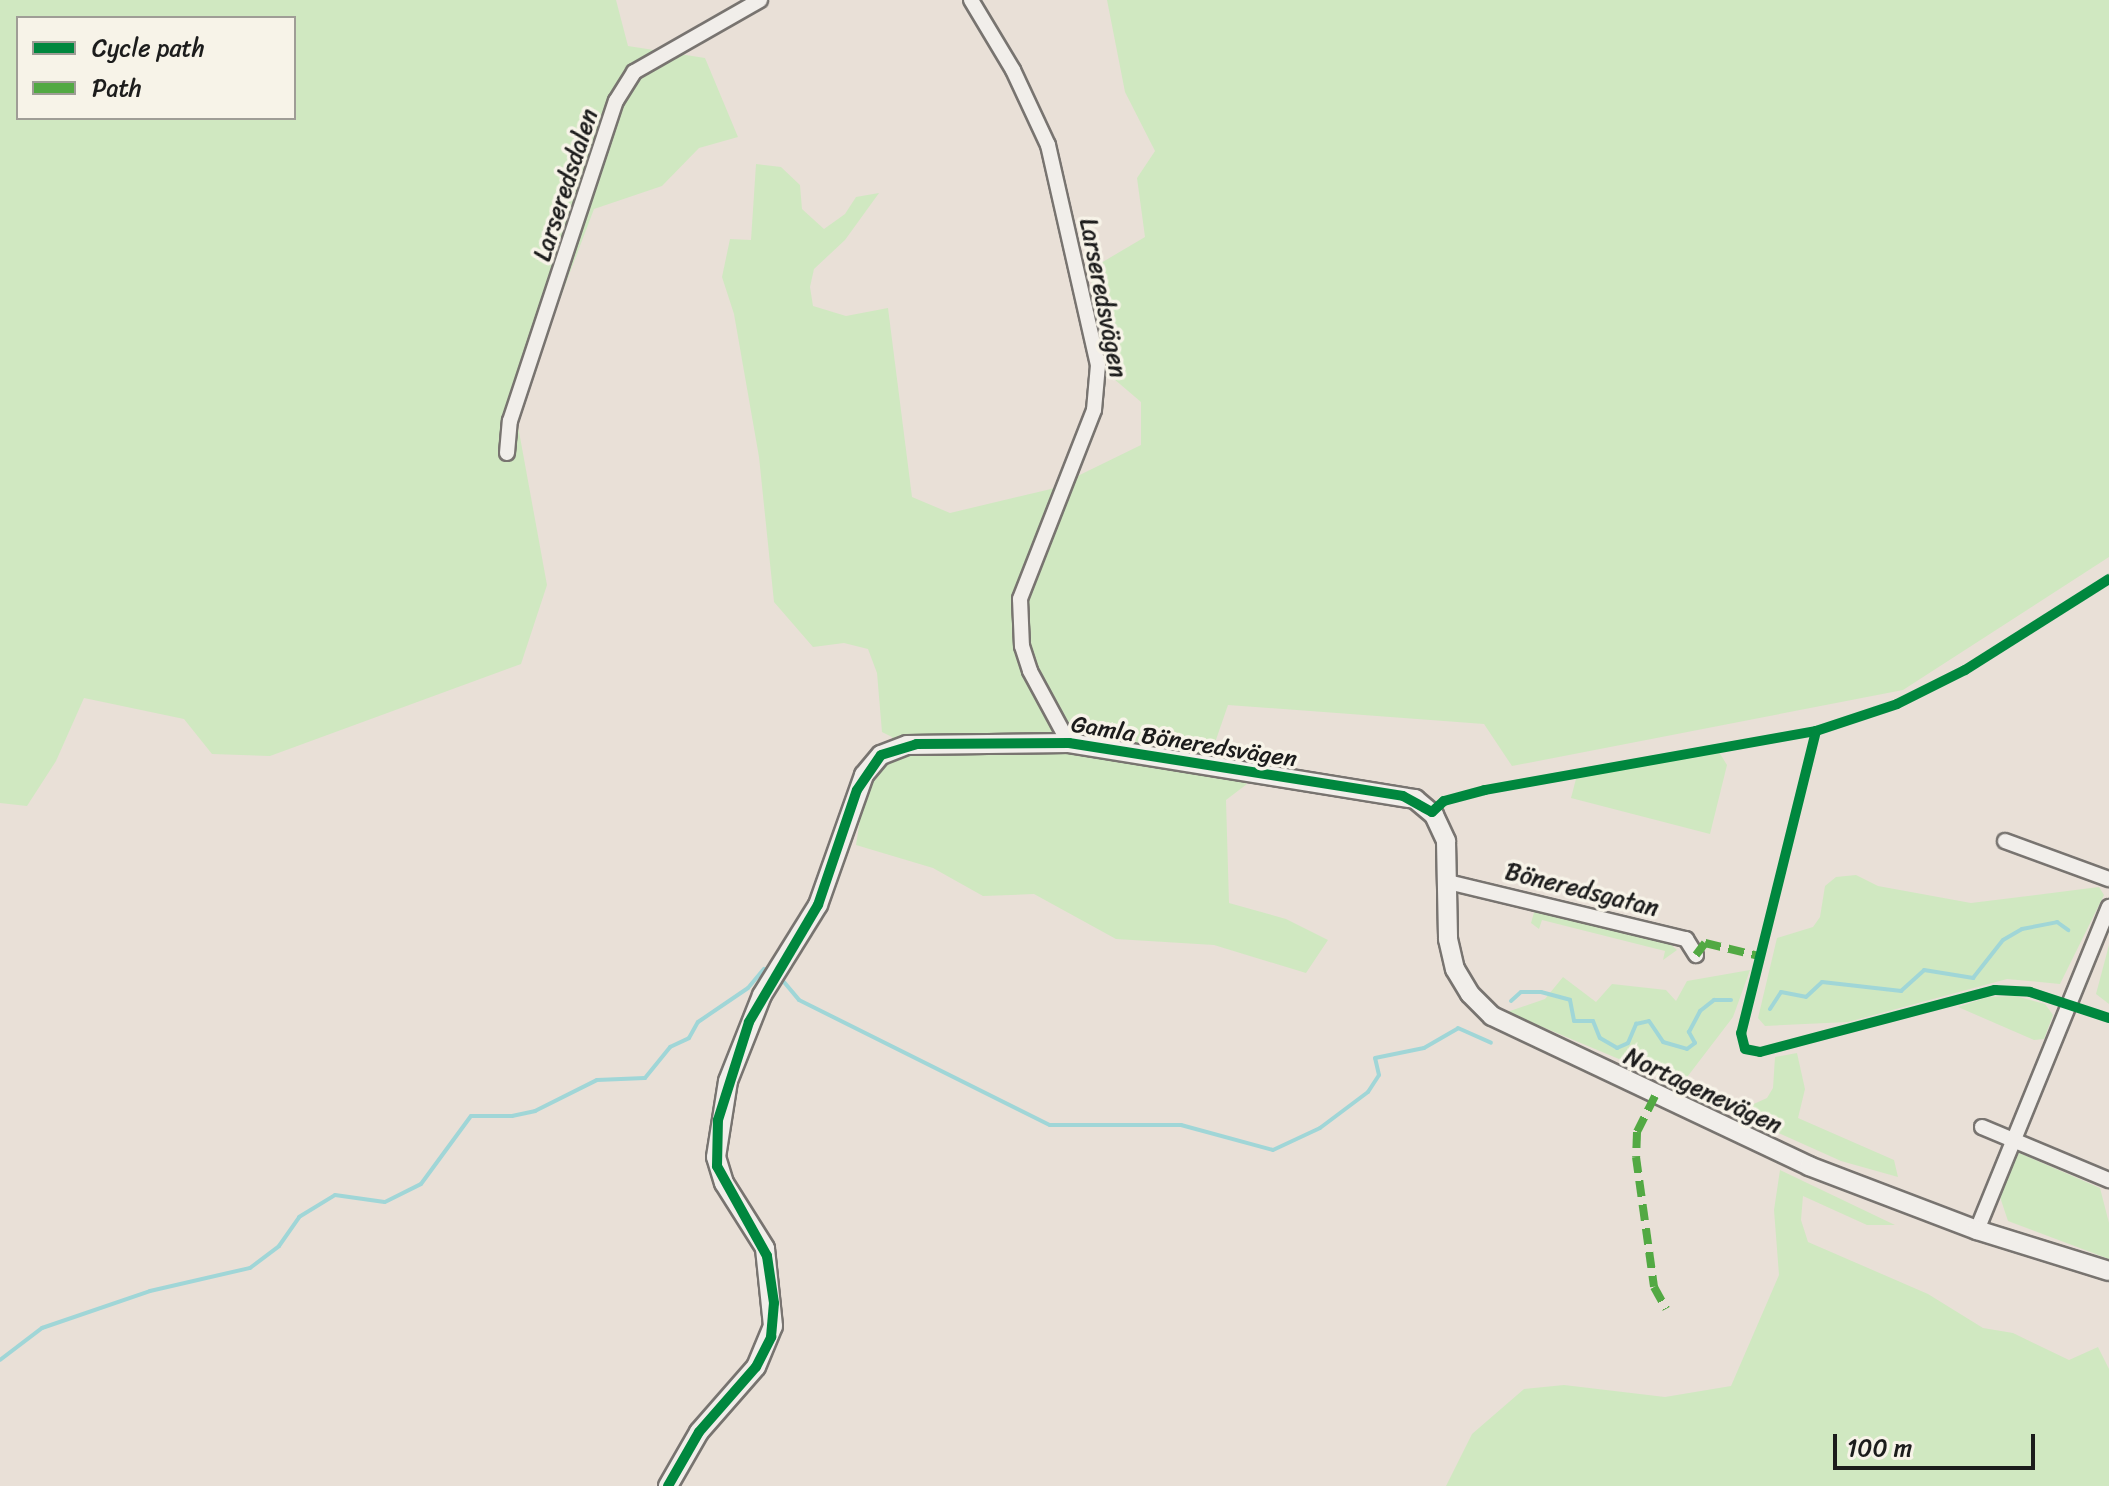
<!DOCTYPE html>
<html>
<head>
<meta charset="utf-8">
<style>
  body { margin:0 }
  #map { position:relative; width:2109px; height:1486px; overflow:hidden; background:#e9e0d7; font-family:Sriracha,sans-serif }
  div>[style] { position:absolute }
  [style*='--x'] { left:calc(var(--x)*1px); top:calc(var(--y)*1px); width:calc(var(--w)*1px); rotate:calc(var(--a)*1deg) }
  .green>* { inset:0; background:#d0e8c1 }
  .stream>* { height:4px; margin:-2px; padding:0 2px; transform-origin:2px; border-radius:2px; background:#a0d6d7 }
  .roads { filter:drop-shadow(2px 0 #787470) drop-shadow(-2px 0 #787470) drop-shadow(0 2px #787470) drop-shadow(0 -2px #787470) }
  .minor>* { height:14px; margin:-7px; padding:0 7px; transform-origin:7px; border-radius:7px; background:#f1eeea }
  .tertiary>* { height:18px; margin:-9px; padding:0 9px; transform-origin:9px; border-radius:9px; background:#f1eeea }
  .quiet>* { height:8px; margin-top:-4px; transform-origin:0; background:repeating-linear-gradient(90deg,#52a943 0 16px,transparent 0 24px) }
  .cycleway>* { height:10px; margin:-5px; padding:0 5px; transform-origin:5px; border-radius:5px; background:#00873e }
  span { translate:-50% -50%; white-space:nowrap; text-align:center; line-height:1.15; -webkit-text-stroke:7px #f7f3e8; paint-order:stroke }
  .street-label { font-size:24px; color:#1c1c1c }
  .legend { position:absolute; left:16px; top:16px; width:280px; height:104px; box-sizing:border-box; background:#f7f3e8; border:2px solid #9f9d96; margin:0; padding:10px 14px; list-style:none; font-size:24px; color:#1c1c1c }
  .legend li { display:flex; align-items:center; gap:16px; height:40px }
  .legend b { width:40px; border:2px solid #9f9d96 }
  .scale { position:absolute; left:1833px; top:1434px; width:202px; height:36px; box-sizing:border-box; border:4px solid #1c1c1c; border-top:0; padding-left:10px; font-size:24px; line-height:28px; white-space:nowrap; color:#1c1c1c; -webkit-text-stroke:6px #f7f3e8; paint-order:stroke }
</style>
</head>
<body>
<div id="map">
  <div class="green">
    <div style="clip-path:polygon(evenodd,0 0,616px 0,628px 46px,705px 58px,738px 137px,699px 148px,662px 186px,594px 209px,516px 415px,547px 585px,521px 664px,270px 756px,212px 754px,184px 719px,84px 698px,56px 761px,27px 806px,0 803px,0 0,18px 18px,294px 18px,294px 118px,18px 118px,18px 18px)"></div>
    <div style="clip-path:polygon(1107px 0,2109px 0,2109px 557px,1903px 690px,1512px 766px,1484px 724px,1228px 705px,1209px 760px,1247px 784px,1226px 800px,1229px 903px,1286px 919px,1328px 940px,1306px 973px,1214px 945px,1116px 939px,1034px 894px,983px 896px,933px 868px,856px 845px,863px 801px,881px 767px,897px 756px,892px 737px,882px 732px,877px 673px,868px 649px,844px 643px,813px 647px,774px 602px,759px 457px,734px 314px,722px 277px,730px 239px,751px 240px,756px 164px,781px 167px,800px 185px,802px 209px,824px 229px,845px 214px,856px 197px,879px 193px,845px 240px,814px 269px,810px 287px,813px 306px,846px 316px,888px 308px,912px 497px,950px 513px,1051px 489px,1141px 445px,1141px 402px,1114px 379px,1089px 270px,1145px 237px,1137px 178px,1155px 151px,1125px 92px)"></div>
    <div style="clip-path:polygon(1719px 752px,1727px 765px,1710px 834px,1571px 798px,1577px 775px)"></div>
    <div style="clip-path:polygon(1856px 875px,1878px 886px,1971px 903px,2099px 887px,2104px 895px,2060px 984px,2007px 979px,1848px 1022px,1765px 1026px,1758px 1018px,1777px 938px,1813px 927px,1820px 917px,1825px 886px,1836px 877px)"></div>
    <div style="clip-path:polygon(1535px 909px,1668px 942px,1677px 950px,1663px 960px,1665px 951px,1542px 920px,1539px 929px,1531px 923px)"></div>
    <div style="clip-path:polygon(2109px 945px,2109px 1004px,2096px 994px)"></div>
    <div style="clip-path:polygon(1750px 970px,1733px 1017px,1681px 1085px,1507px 1012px,1545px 999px,1563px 977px,1596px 1002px,1612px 984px,1666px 990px,1676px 1001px,1687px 981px)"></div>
    <div style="clip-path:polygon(2015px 996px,2045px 1004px,2053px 1015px,2044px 1039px,2034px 1040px,1958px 1007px,1988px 997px)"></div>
    <div style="clip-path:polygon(1797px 1053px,1805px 1089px,1798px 1118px,1894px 1160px,1898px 1177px,1841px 1161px,1774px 1131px,1750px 1112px,1747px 1107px,1767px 1098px,1773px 1088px,1775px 1057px)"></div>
    <div style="clip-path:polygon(2017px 1152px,2100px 1188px,2109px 1223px,2109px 1259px,2008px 1221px,2000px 1197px)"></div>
    <div style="clip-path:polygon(1780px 1170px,1895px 1225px,1867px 1225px,1803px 1196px,1801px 1220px,1808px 1242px,1928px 1294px,1983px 1328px,2013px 1333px,2069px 1360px,2098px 1347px,2109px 1369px,2109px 1486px,1446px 1486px,1472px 1434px,1524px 1389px,1564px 1385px,1665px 1397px,1731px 1386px,1779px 1275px,1774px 1210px)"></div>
  </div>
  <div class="stream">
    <div style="--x:784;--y:982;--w:23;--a:50"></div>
    <div style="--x:799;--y:1000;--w:280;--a:26.5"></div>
    <div style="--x:1050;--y:1125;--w:131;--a:0"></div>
    <div style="--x:1181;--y:1125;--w:95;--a:15.2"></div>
    <div style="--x:1273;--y:1150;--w:52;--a:-25.1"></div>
    <div style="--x:1320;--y:1128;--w:60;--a:-36.9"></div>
    <div style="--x:1368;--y:1092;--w:20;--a:-57"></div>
    <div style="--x:1379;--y:1075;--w:17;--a:-103"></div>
    <div style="--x:1375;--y:1058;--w:50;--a:-11.5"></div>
    <div style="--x:1424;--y:1048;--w:39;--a:-30"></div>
    <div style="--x:1458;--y:1028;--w:36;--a:24"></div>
    <div style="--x:1511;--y:1001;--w:13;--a:-42"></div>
    <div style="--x:1521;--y:992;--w:20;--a:0"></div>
    <div style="--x:1541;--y:992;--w:30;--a:15"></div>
    <div style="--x:1570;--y:1000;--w:21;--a:79"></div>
    <div style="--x:1574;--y:1021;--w:19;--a:0"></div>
    <div style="--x:1593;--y:1021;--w:18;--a:68"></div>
    <div style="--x:1600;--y:1038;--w:20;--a:30"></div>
    <div style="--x:1617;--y:1048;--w:12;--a:-24"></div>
    <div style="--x:1628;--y:1043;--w:21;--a:-67"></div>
    <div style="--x:1636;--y:1024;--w:13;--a:-13"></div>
    <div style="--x:1649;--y:1021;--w:25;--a:56"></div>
    <div style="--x:1663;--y:1042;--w:25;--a:16"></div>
    <div style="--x:1687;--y:1049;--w:10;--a:-37"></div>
    <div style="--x:1695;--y:1043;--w:13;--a:-119"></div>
    <div style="--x:1689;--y:1032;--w:24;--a:-62"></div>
    <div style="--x:1700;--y:1011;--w:18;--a:-38"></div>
    <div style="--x:1714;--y:1000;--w:17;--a:0"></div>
    <div style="--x:1770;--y:1009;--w:20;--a:-57"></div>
    <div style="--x:1781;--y:992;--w:25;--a:11"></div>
    <div style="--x:1806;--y:997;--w:22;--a:-43"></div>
    <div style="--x:1822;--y:982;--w:80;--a:6.5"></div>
    <div style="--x:1901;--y:991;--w:31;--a:-42"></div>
    <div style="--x:1924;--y:970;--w:50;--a:9.3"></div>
    <div style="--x:1973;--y:978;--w:48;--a:-51.7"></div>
    <div style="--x:2003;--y:940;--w:22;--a:-30"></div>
    <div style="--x:2022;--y:929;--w:36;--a:-11"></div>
    <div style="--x:2057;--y:922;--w:14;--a:36"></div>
    <div style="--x:0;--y:1360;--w:53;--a:-37.3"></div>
    <div style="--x:42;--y:1328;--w:114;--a:-18.9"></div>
    <div style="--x:150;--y:1291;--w:103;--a:-13"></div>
    <div style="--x:250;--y:1268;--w:36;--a:-37"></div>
    <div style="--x:279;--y:1246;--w:35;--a:-55"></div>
    <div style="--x:299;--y:1217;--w:42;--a:-31.4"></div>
    <div style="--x:335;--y:1195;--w:50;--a:8"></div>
    <div style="--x:385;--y:1202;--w:40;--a:-26.6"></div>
    <div style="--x:421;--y:1184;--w:84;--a:-53.7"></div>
    <div style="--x:471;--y:1116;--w:41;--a:0"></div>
    <div style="--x:512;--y:1116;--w:24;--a:-12"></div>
    <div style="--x:535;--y:1111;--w:69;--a:-26.6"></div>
    <div style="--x:597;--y:1080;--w:48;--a:-2.4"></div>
    <div style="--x:645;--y:1078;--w:40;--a:-51"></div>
    <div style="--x:670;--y:1047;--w:21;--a:-25"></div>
    <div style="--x:689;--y:1038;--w:18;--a:-61"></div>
    <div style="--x:698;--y:1022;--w:60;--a:-34.2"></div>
    <div style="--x:748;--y:988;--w:25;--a:-50"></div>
  </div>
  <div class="roads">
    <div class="minor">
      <div style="--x:971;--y:0;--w:82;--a:59"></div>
      <div style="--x:1013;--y:70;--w:83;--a:65"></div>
      <div style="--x:1048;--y:145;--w:226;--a:77.2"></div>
      <div style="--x:1098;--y:365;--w:45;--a:95.1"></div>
      <div style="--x:1094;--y:410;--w:203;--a:111.4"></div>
      <div style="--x:1020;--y:599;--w:47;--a:87.6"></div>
      <div style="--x:1022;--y:646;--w:26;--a:72"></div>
      <div style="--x:1030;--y:671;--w:82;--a:61.6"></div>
      <div style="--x:507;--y:453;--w:32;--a:-85"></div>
      <div style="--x:510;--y:421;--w:337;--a:-71.7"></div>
      <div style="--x:616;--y:101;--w:34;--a:-58"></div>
      <div style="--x:634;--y:72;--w:145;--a:-29.7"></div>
      <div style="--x:2005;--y:841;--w:111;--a:20.1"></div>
      <div style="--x:1448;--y:882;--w:245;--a:13.5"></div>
      <div style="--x:1686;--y:939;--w:19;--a:58"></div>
      <div style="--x:1982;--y:1127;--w:138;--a:22.7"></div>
      <div style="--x:1977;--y:1230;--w:349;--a:-67.8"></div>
    </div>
    <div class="tertiary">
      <div style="--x:668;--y:1486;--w:62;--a:-60.1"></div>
      <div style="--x:699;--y:1432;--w:86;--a:-48.8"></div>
      <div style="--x:756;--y:1367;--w:44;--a:-67.5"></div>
      <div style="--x:773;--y:1326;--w:78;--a:-95.9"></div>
      <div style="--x:765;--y:1248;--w:77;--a:-122.2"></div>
      <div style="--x:724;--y:1183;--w:27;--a:-107"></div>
      <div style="--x:716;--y:1157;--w:77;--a:-81"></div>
      <div style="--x:728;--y:1081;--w:92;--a:-68.4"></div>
      <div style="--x:762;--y:995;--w:106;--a:-58.1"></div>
      <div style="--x:818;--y:905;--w:138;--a:-70.5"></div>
      <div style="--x:864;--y:775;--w:26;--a:-50"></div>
      <div style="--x:881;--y:755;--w:28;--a:-21"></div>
      <div style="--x:907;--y:745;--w:162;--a:-0.7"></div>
      <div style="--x:1069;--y:743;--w:351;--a:9.2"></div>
      <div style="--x:1415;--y:799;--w:25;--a:40"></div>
      <div style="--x:1434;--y:815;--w:29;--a:65"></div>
      <div style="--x:1446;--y:841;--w:98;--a:88.8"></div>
      <div style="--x:1448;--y:939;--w:31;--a:77"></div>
      <div style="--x:1455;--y:969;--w:29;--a:59"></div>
      <div style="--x:1470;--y:994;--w:31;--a:45"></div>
      <div style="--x:1492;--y:1016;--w:351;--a:25.3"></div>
      <div style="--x:1809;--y:1166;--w:180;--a:20.9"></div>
      <div style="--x:1977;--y:1230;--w:138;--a:17.3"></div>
    </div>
  </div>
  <div class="quiet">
    <div style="--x:1696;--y:955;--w:15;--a:-53"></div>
    <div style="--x:1705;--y:943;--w:56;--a:13.5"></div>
    <div style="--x:1655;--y:1096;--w:40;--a:116.6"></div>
    <div style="--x:1637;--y:1132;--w:25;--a:92"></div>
    <div style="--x:1636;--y:1157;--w:131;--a:82.1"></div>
    <div style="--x:1654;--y:1287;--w:25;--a:61"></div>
  </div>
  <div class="cycleway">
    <div style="--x:1816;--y:731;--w:311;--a:103.9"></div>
    <div style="--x:1741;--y:1033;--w:16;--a:76"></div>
    <div style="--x:1745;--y:1049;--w:15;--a:11"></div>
    <div style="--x:1760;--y:1052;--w:243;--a:-14.8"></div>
    <div style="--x:1995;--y:990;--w:35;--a:3"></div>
    <div style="--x:2030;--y:992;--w:83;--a:18.2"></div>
    <div style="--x:668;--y:1486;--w:62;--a:-60.1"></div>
    <div style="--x:699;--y:1432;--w:86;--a:-48.8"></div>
    <div style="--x:756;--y:1367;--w:34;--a:-63"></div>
    <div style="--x:771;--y:1337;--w:34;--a:-85"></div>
    <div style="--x:774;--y:1303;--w:48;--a:-98.5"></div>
    <div style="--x:767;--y:1256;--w:103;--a:-119.1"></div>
    <div style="--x:717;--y:1166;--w:46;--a:-88.8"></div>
    <div style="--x:718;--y:1120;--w:103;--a:-72.4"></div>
    <div style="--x:749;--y:1022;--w:136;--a:-59.5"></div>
    <div style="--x:818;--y:905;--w:121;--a:-71.3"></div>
    <div style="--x:857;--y:790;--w:42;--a:-55.6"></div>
    <div style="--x:881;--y:755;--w:37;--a:-17"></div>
    <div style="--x:916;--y:744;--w:153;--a:-0.4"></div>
    <div style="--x:1069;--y:743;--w:338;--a:9"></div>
    <div style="--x:1403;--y:796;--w:33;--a:29"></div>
    <div style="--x:1432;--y:812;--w:16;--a:-43"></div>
    <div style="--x:1444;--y:801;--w:42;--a:-15"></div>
    <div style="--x:1485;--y:790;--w:336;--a:-10.1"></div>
    <div style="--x:1816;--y:731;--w:85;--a:-18.4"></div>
    <div style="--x:1897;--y:704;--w:76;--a:-26.6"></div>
    <div style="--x:1965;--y:670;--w:170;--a:-32.3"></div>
  </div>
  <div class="street-label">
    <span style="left:566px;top:185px;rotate:-72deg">Larseredsdalen</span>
    <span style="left:1103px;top:298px;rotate:79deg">Larseredsvägen</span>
    <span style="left:1184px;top:742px;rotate:9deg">Gamla Böneredsvägen</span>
    <span style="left:1582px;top:890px;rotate:14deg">Böneredsgatan</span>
    <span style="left:1703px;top:1091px;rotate:25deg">Nortagenevägen</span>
  </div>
  <ul class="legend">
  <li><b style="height:10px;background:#00873e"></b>Cycle path</li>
  <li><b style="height:10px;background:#52a943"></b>Path</li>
  </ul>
  <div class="scale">100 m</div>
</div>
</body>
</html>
